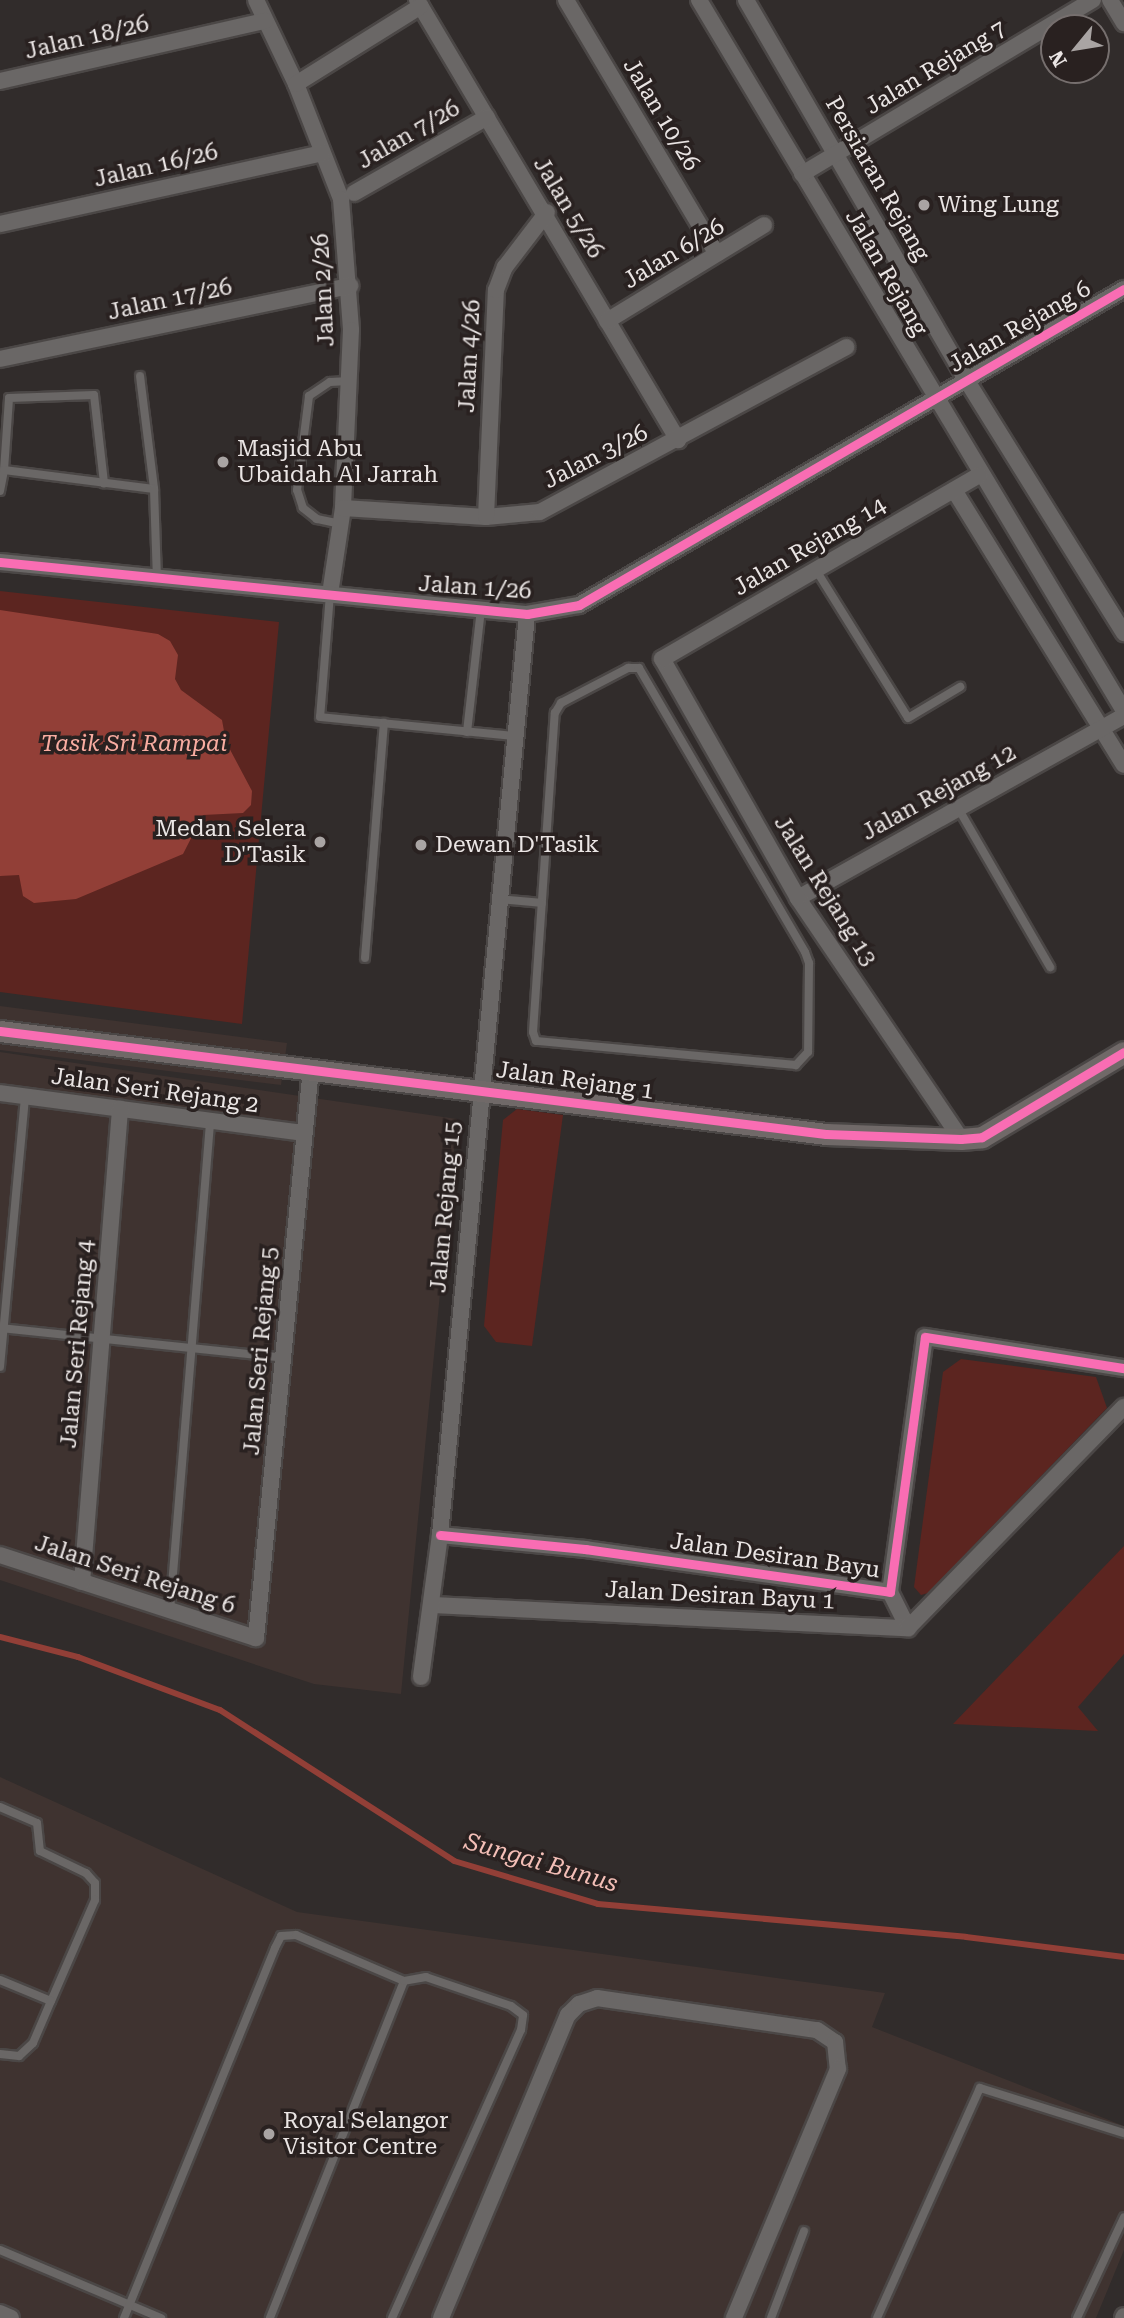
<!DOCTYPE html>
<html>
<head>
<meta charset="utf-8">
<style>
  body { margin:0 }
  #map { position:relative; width:1124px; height:2318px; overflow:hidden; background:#312c2b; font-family:"Roboto Serif",serif }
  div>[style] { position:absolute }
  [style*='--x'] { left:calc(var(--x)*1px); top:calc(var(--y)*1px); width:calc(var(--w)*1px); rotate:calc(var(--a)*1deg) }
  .built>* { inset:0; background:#3f3330 }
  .green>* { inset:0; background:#5c2520 }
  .water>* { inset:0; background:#923f37 }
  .stream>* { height:6px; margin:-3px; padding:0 3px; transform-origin:3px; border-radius:3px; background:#923f37 }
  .roads { filter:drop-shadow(2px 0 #4b4746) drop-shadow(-2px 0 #4b4746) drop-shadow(0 2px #4b4746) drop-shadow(0 -2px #4b4746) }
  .lane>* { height:8px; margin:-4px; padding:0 4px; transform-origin:4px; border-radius:4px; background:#6a6766 }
  .street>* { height:16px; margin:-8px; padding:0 8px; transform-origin:8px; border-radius:8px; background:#6a6766 }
  .secondary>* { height:21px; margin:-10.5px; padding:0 10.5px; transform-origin:10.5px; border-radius:10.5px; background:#706968 }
  .cycleway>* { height:9px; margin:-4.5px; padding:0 4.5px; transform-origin:4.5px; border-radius:4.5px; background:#f96db3 }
  .dots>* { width:19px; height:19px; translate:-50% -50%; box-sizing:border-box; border:4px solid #292120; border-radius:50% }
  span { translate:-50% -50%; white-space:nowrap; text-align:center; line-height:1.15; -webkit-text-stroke:7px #292120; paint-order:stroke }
  .street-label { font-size:23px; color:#eae5e4 }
  .poi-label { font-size:23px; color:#eae5e4 }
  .left { translate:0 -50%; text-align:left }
  .right { translate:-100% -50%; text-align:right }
  .park-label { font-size:23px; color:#f8aca1; font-style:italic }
  .water-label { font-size:24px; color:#f4bfb7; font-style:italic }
  .north { position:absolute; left:1040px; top:14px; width:70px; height:70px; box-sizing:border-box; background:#292120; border:2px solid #766f6e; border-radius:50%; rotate:240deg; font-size:19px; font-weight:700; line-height:28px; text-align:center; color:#eae5e4 }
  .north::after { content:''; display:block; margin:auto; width:24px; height:32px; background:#a9a4a3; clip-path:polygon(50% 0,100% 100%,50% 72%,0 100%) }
</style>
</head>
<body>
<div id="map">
  <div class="built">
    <div style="clip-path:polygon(0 1006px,287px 1043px,281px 1085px,0 1050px)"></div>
    <div style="clip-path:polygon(0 1052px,457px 1119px,401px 1694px,314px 1684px,0 1580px)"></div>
    <div style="clip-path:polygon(0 1777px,297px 1912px,885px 1993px,872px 2027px,1124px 2126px,1124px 2250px,1096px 2318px,0 2318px)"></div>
  </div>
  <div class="green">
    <div style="clip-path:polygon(0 591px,279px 622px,242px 1024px,0 992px)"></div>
    <div style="clip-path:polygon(517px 1109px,563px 1115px,532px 1346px,496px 1342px,484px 1326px,503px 1120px)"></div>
    <div style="clip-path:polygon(961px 1359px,1096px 1377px,1107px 1408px,928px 1593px,921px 1595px,914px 1587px,943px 1372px)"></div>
    <div style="clip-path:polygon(1124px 1546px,1124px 1654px,1078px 1707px,1098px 1731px,953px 1724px)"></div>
  </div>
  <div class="water">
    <div style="clip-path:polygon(0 610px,158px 634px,170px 641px,178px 655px,175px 679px,181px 690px,222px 720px,226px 742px,252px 791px,251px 805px,243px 813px,203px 815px,183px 854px,76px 899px,34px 903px,23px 896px,19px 875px,0 876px)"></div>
  </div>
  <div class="stream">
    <div style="--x:0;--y:1637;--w:81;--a:14.4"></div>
    <div style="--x:78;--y:1657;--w:152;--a:20.5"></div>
    <div style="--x:220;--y:1710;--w:278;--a:32.8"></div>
    <div style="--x:454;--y:1861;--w:150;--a:16.6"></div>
    <div style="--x:598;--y:1904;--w:369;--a:5.1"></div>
    <div style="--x:966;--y:1937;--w:159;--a:7.2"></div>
  </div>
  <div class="roads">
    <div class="lane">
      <div style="--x:140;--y:376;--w:114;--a:82.9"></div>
      <div style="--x:4;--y:470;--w:72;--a:-86"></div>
      <div style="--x:9;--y:398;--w:85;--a:-2"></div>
      <div style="--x:94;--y:395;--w:89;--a:83.5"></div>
      <div style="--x:0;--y:491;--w:21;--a:-79"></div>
      <div style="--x:4;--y:470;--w:151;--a:7.2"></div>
      <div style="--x:154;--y:489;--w:89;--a:88.1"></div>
      <div style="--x:341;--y:524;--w:25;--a:-168"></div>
      <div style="--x:317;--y:519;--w:18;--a:-142"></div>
      <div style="--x:303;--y:508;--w:19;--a:-108"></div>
      <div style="--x:297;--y:490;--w:95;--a:-82.7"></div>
      <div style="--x:309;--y:396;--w:25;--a:-34"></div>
      <div style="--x:330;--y:382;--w:19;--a:-3"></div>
      <div style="--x:816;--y:570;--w:174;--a:58.1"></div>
      <div style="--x:908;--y:718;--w:61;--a:-30.8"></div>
      <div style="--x:330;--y:594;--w:123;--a:94.6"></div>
      <div style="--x:320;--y:717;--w:196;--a:5.6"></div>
      <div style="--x:628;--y:668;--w:11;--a:0"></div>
      <div style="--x:639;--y:668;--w:329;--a:59.7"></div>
      <div style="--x:805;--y:952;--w:12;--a:70"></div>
      <div style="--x:809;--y:963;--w:89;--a:90.6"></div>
      <div style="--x:808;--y:1052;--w:18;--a:133"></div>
      <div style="--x:796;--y:1065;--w:261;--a:-174.7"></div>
      <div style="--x:536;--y:1041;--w:9;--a:-108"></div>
      <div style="--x:533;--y:1032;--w:320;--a:-86.1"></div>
      <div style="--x:555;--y:713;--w:12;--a:-59"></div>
      <div style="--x:561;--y:703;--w:76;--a:-27.6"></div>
      <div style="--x:467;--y:732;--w:124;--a:-83.5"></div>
      <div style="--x:958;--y:808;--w:184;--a:59.9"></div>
      <div style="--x:498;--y:899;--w:44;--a:5.2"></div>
      <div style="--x:365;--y:958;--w:236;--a:-85.4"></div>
      <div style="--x:0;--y:1328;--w:286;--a:6"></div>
      <div style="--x:0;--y:1367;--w:272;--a:-84.7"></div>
      <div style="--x:170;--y:1610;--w:491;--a:-85.3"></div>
      <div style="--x:0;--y:1807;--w:40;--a:23.4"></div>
      <div style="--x:37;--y:1823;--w:28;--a:84"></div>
      <div style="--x:40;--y:1851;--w:51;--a:25.6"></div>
      <div style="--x:86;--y:1873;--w:13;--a:48"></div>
      <div style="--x:95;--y:1883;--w:17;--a:90"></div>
      <div style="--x:95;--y:1900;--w:110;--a:113.5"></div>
      <div style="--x:0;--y:1980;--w:55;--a:22.4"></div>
      <div style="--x:51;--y:2001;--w:46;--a:113.2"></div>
      <div style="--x:33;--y:2043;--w:19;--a:137"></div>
      <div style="--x:19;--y:2056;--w:19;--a:-174"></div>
      <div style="--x:0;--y:2250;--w:175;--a:22.9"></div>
      <div style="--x:124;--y:2318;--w:400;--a:-67.8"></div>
      <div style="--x:275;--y:1948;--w:13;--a:-63"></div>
      <div style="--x:281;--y:1936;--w:15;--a:-4"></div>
      <div style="--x:296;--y:1935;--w:117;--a:23.1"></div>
      <div style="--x:404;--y:1981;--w:363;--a:111.7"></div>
      <div style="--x:392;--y:2318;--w:316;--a:-65.9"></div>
      <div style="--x:521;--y:2030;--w:15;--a:-82"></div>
      <div style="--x:523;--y:2015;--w:15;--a:-143"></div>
      <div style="--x:511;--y:2006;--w:90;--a:-161.2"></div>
      <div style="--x:426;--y:1977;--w:22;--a:170"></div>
      <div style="--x:771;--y:2318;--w:93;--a:-69.2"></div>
      <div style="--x:877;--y:2318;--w:252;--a:-65.9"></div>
      <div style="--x:980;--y:2088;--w:151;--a:17.4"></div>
      <div style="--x:1077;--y:2318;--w:111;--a:-65"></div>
    </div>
    <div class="street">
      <div style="--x:256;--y:0;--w:93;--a:64.5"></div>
      <div style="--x:296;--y:84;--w:123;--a:68.6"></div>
      <div style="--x:341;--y:199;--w:131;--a:85.6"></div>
      <div style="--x:351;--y:330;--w:178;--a:92.6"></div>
      <div style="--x:343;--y:508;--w:87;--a:98.6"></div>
      <div style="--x:417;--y:0;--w:512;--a:59.32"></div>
      <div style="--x:566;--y:0;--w:295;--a:59.3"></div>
      <div style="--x:699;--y:0;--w:828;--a:59.13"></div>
      <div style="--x:746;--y:0;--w:440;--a:59.9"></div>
      <div style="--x:967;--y:381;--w:297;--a:58.1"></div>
      <div style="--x:1110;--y:0;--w:27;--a:59"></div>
      <div style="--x:0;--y:81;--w:272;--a:-12.8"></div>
      <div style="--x:296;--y:84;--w:147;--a:-32"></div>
      <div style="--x:802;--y:174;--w:339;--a:-30.9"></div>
      <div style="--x:354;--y:193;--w:153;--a:-29.7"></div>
      <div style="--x:0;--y:224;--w:330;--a:-12.4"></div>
      <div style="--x:607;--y:321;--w:184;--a:-31.4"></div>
      <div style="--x:0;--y:359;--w:358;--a:-11.8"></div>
      <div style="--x:954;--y:490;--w:323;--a:58.3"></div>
      <div style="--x:343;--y:508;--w:143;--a:3.6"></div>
      <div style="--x:486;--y:517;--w:54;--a:-5.3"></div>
      <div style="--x:540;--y:512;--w:348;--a:-28.3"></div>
      <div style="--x:486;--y:517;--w:227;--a:-87.5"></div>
      <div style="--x:496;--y:290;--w:25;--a:-69"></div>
      <div style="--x:505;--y:267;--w:69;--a:-52.6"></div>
      <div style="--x:0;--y:562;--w:530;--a:5.64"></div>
      <div style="--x:527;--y:614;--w:53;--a:-9.8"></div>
      <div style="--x:579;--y:605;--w:630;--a:-30.11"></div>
      <div style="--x:798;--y:898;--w:373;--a:-29.2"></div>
      <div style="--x:0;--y:1093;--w:307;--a:7.5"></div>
      <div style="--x:961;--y:1139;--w:291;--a:-124.1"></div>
      <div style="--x:798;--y:898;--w:275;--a:-119.6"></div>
      <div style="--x:662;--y:659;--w:367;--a:-30.1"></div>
      <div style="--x:440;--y:1535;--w:146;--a:5.5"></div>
      <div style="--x:585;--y:1549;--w:308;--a:8"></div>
      <div style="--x:890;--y:1592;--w:257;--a:-82.2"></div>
      <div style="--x:925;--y:1337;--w:201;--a:8.9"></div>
      <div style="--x:0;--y:1555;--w:269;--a:18"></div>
      <div style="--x:256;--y:1638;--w:573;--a:-84.49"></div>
      <div style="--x:82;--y:1582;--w:475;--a:-85.4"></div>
      <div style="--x:890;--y:1592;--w:40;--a:63.4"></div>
      <div style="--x:431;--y:1605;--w:478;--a:2.8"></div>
      <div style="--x:908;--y:1628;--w:309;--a:-45.7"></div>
      <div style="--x:421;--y:1677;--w:143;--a:-82.4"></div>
      <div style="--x:440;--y:1535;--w:925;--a:-84.6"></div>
      <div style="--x:0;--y:2313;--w:12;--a:24"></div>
      <div style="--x:441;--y:2318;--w:329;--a:-67.3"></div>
      <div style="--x:568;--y:2015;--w:16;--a:-45"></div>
      <div style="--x:579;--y:2004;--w:19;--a:-18"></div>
      <div style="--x:597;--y:1998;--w:222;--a:8.3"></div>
      <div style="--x:817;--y:2030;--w:22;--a:34"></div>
      <div style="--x:835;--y:2042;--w:27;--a:84"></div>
      <div style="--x:838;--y:2069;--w:270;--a:112.7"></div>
      <div style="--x:1123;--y:2318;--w:2;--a:-63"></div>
    </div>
    <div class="secondary">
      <div style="--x:0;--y:1031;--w:832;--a:7.11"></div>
      <div style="--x:826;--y:1134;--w:135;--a:2.1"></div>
      <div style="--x:961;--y:1139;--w:21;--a:-5"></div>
      <div style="--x:982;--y:1137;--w:165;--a:-30.9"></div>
    </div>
  </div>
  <div class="cycleway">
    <div style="--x:0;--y:562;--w:530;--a:5.64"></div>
    <div style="--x:527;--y:614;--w:53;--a:-9.8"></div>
    <div style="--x:579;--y:605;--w:630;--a:-30.11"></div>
    <div style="--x:0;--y:1031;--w:832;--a:7.11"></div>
    <div style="--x:826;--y:1134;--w:135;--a:2.1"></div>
    <div style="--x:961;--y:1139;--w:21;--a:-5"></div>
    <div style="--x:982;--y:1137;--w:165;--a:-30.9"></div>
    <div style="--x:440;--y:1535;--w:146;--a:5.5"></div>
    <div style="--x:585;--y:1549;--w:308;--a:8"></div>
    <div style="--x:890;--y:1592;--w:257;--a:-82.2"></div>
    <div style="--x:925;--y:1337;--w:201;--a:8.9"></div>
  </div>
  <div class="dots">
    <div style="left:924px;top:205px;background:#a9a4a3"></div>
    <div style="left:223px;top:462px;background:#a9a4a3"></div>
    <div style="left:320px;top:842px;background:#a9a4a3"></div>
    <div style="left:421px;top:845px;background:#a9a4a3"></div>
    <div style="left:269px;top:2134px;background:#a9a4a3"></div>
  </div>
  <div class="street-label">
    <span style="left:87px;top:38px;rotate:-13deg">Jalan 18/26</span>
    <span style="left:936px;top:68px;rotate:-31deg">Jalan Rejang 7</span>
    <span style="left:661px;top:115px;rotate:59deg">Jalan 10/26</span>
    <span style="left:409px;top:135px;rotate:-30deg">Jalan 7/26</span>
    <span style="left:156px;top:166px;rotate:-13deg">Jalan 16/26</span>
    <span style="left:877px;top:179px;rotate:60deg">Persiaran Rejang</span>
    <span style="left:568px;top:208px;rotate:59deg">Jalan 5/26</span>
    <span style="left:674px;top:254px;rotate:-31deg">Jalan 6/26</span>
    <span style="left:886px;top:273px;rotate:60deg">Jalan Rejang</span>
    <span style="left:324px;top:290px;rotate:-93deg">Jalan 2/26</span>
    <span style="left:170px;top:300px;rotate:-12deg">Jalan 17/26</span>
    <span style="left:1020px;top:327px;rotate:-30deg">Jalan Rejang 6</span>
    <span style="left:470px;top:356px;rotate:-87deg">Jalan 4/26</span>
    <span style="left:596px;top:457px;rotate:-27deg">Jalan 3/26</span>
    <span style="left:810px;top:547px;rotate:-30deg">Jalan Rejang 14</span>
    <span style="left:475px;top:588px;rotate:4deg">Jalan 1/26</span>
    <span style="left:939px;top:793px;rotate:-29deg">Jalan Rejang 12</span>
    <span style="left:825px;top:891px;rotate:58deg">Jalan Rejang 13</span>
    <span style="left:575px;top:1081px;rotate:8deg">Jalan Rejang 1</span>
    <span style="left:155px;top:1091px;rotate:8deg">Jalan Seri Rejang 2</span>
    <span style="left:446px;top:1207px;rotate:-85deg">Jalan Rejang 15</span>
    <span style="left:78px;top:1344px;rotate:-85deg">Jalan Seri Rejang 4</span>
    <span style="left:261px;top:1351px;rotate:-85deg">Jalan Seri Rejang 5</span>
    <span style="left:775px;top:1556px;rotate:8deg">Jalan Desiran Bayu</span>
    <span style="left:135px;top:1575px;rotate:18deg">Jalan Seri Rejang 6</span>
    <span style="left:720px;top:1596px;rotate:3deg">Jalan Desiran Bayu 1</span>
  </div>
  <div class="poi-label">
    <span class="left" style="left:938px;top:205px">Wing Lung</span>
    <span class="left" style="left:237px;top:462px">Masjid Abu<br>Ubaidah Al Jarrah</span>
    <span class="right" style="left:306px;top:842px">Medan Selera<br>D'Tasik</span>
    <span class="left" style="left:435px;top:845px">Dewan D'Tasik</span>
    <span class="left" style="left:283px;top:2134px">Royal Selangor<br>Visitor Centre</span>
  </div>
  <div class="park-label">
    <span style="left:134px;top:744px">Tasik Sri Rampai</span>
  </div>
  <div class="water-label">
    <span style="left:541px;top:1863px;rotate:16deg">Sungai Bunus</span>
  </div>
  <div class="north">N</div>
</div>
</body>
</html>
